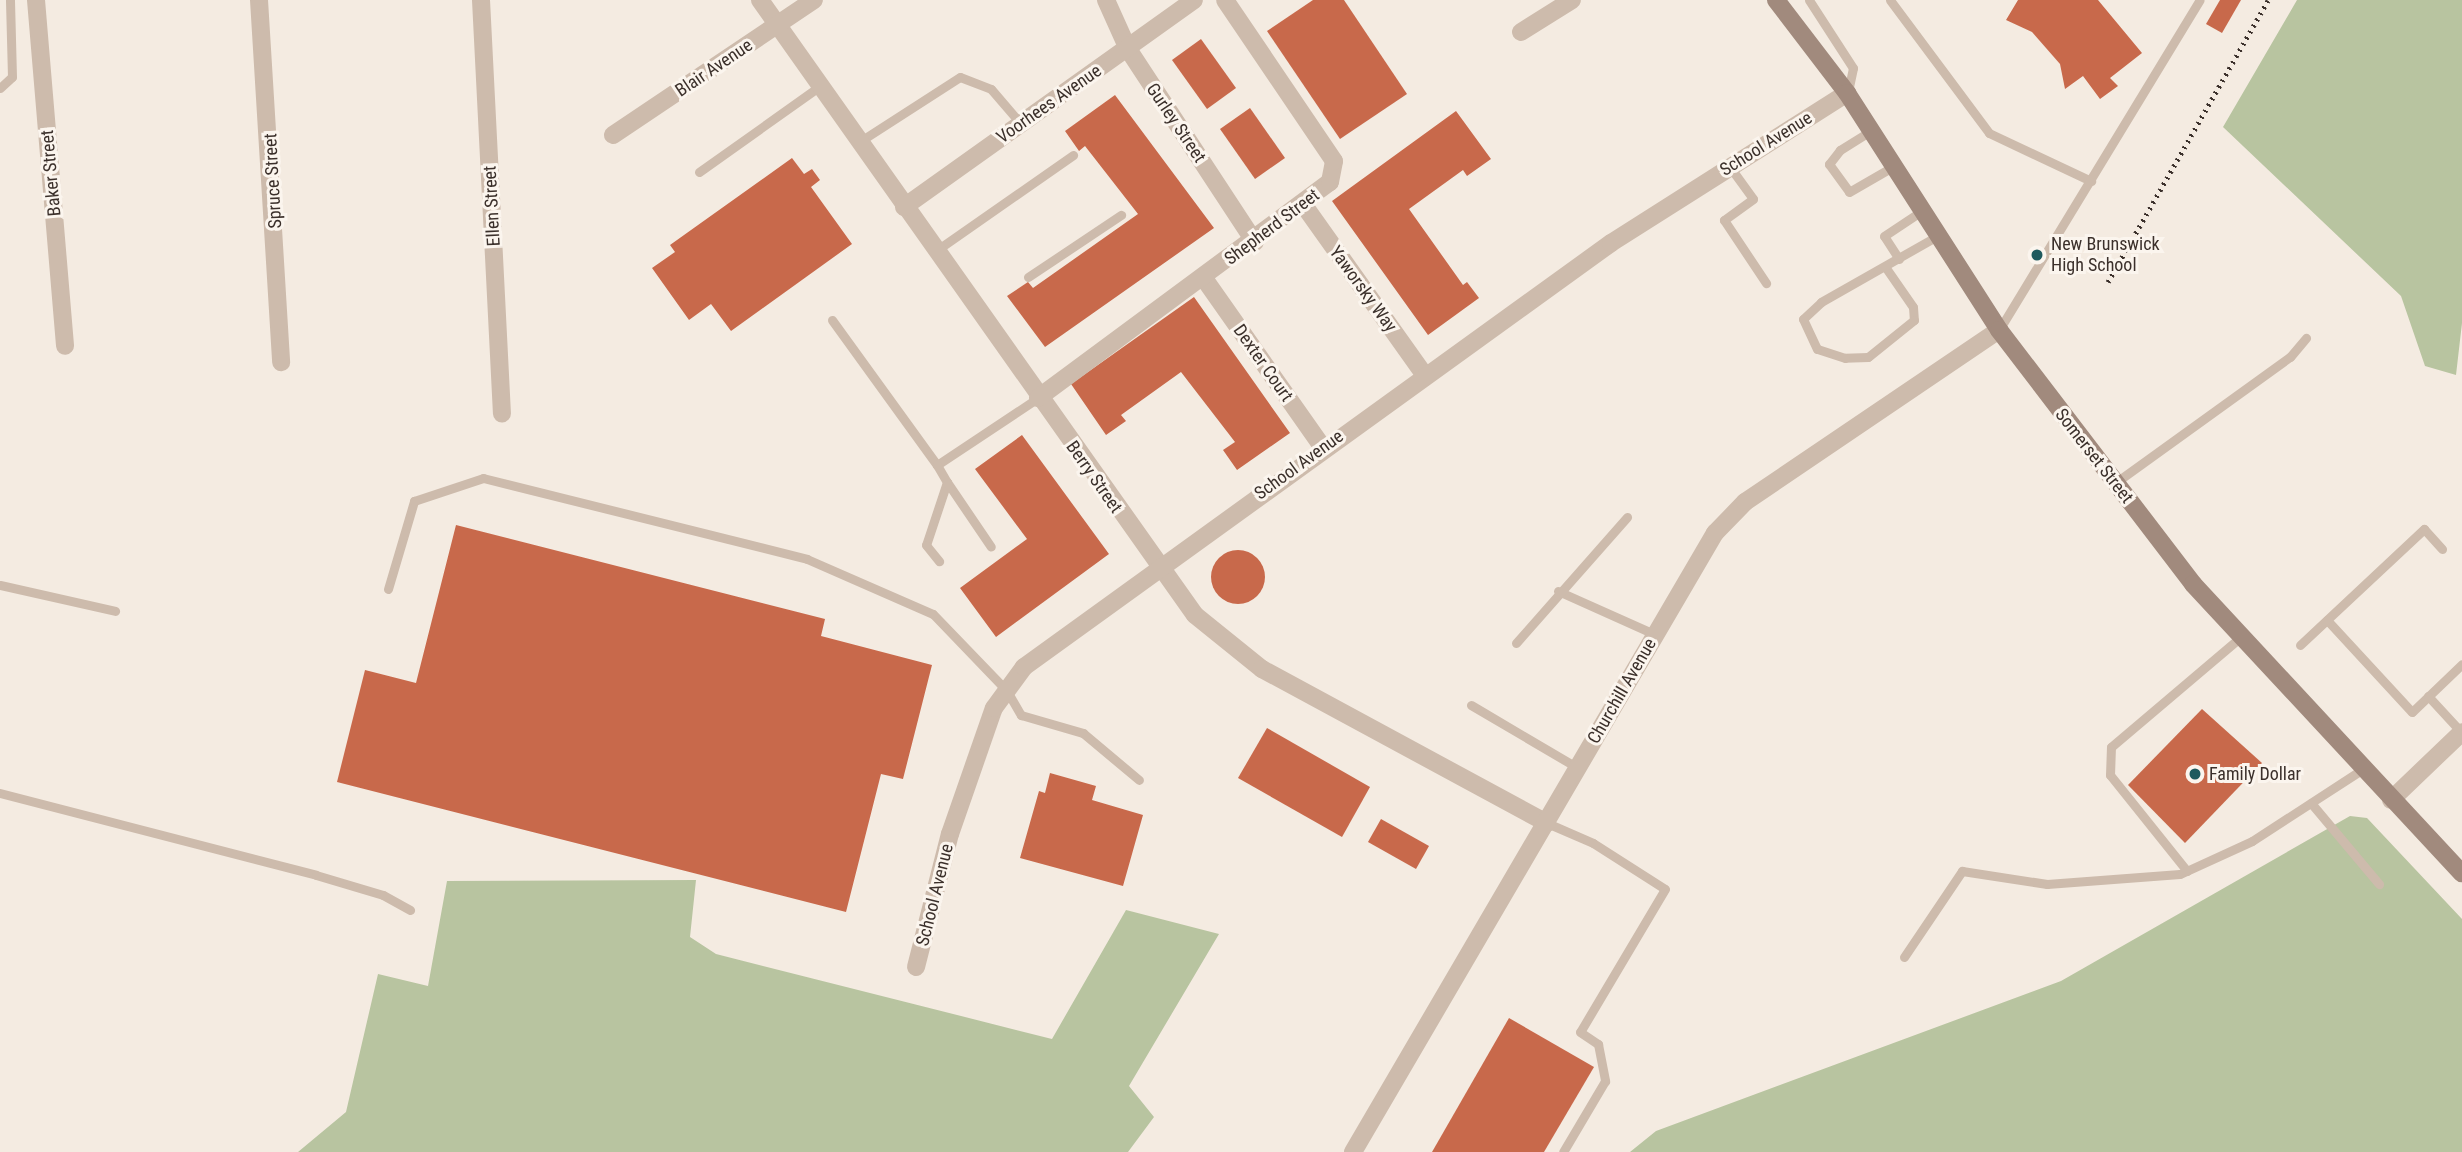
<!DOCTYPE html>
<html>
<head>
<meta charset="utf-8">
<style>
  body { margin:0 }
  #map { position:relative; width:2462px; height:1152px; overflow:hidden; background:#f4ebe1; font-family:"Roboto Condensed",sans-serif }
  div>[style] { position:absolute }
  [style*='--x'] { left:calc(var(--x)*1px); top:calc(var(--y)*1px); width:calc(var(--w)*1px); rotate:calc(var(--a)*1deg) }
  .green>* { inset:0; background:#b8c4a0 }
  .building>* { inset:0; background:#c8694b }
  .round { border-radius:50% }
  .service>* { height:9px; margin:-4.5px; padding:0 4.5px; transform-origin:4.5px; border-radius:4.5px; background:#cdbbac }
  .minor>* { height:18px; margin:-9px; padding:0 9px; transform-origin:9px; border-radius:9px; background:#cdbbac }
  .secondary>* { height:18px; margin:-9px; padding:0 9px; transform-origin:9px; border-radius:9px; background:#a18a7d }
  .rail>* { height:5px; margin-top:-2.5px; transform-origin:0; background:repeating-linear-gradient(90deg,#3b302b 0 2px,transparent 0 7px) }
  .dots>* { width:19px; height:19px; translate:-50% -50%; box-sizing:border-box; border:4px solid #fbf5ee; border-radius:50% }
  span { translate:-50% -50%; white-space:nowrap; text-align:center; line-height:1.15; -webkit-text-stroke:6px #fbf5ee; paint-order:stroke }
  .street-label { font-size:18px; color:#3b302b }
  .poi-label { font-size:18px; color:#3b302b }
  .left { translate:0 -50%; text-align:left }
</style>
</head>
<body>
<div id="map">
  <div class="green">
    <div style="clip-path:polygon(2297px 0,2462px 0,2462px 323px,2456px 375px,2425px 366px,2401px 296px,2223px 127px)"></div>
    <div style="clip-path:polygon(2350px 816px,2367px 818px,2462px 919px,2462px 1152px,1630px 1152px,1656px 1131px,2061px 981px)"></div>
    <div style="clip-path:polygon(696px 880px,690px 937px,716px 954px,1052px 1039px,1126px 910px,1219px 934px,1129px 1086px,1154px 1117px,1128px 1152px,298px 1152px,346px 1112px,378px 974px,428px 986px,447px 881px)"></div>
  </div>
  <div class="building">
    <div style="clip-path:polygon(1313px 0,1344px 0,1407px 94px,1340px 139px,1267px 31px)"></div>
    <div style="clip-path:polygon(2018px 0,2098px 0,2142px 53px,2110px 78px,2118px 86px,2100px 99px,2083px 76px,2065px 89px,2060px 64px,2032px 32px,2006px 20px)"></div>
    <div style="clip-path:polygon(2220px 0,2241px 0,2222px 33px,2206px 24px)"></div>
    <div style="clip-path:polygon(1201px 39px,1236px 88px,1207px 109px,1172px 60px)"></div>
    <div style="clip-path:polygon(1115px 95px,1214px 228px,1045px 347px,1007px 296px,1028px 282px,1033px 288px,1138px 214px,1085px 146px,1079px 151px,1065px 131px)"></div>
    <div style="clip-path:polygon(1250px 108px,1285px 158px,1255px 179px,1220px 129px)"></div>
    <div style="clip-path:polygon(1456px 111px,1491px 159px,1467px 176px,1463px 170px,1409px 209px,1463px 285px,1467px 282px,1479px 298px,1428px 335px,1332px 201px)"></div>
    <div style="clip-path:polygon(792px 158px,804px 174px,812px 169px,820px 180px,811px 187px,852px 244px,731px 331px,711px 304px,689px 320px,652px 268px,675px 252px,670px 245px)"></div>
    <div style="clip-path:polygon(1194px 297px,1290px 433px,1237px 470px,1223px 450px,1235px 442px,1181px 372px,1121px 415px,1126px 421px,1106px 435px,1071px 384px)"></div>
    <div style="clip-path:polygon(1022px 435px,1109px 554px,996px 637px,960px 588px,1027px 539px,975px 469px)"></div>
    <div style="clip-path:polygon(456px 525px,825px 619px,821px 636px,932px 665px,903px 779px,881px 774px,846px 912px,337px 782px,365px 670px,416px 683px)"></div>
    <div class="round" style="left:1211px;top:550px;width:54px;height:54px"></div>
    <div style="clip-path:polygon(2202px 709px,2262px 763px,2185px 843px,2128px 785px)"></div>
    <div style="clip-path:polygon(1267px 728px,1370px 787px,1342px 837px,1238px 778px)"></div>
    <div style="clip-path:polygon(1050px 773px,1096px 786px,1092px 800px,1143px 815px,1123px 886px,1020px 858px,1039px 791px,1045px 793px)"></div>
    <div style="clip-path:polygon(1381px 819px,1429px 846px,1416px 869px,1368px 842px)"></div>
    <div style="clip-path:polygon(1509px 1018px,1594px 1067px,1544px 1152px,1432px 1152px)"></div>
  </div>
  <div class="service">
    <div style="--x:1809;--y:0;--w:81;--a:57.1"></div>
    <div style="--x:1853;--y:68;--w:24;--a:102"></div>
    <div style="--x:1890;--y:0;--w:166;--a:53.3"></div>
    <div style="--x:1989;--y:133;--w:113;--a:25.2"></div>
    <div style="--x:0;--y:88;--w:16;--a:-43"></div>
    <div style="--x:12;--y:77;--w:77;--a:-91.5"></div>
    <div style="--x:1872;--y:130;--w:38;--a:148"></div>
    <div style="--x:1840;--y:150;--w:18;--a:128"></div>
    <div style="--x:1829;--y:164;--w:34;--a:54"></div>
    <div style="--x:1849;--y:192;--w:52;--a:-30"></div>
    <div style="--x:859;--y:142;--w:120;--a:-32.8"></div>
    <div style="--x:960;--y:77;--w:33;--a:21"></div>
    <div style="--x:991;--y:89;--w:46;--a:49.4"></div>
    <div style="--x:1730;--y:167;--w:39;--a:54"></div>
    <div style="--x:1753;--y:199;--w:36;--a:144"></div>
    <div style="--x:1724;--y:220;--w:76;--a:56.3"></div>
    <div style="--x:699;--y:172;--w:148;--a:-35.4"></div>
    <div style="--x:937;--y:250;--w:166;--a:-34.9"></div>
    <div style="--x:1899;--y:259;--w:27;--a:-123"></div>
    <div style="--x:1884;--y:236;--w:47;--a:-33.7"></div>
    <div style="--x:1886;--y:268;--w:47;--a:55.3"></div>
    <div style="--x:1913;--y:307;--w:13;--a:86"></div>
    <div style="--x:1914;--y:320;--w:59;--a:141.2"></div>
    <div style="--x:1868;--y:357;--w:23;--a:178"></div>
    <div style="--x:1845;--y:358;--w:29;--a:-162"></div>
    <div style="--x:1817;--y:349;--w:33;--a:-115"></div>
    <div style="--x:1803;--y:319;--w:25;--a:-43"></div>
    <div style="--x:1821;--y:302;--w:136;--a:-29.6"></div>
    <div style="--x:1028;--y:277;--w:112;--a:-33.7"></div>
    <div style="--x:832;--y:320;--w:179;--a:54.1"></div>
    <div style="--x:937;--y:465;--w:121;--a:-33.6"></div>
    <div style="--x:1999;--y:330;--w:386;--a:-58.7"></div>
    <div style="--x:937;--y:465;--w:20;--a:60"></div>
    <div style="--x:947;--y:482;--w:66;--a:108.4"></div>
    <div style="--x:926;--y:545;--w:21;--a:51"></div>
    <div style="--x:947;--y:482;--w:78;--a:55.9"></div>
    <div style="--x:2115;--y:483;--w:216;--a:-35.8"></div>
    <div style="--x:2290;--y:357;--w:25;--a:-50"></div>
    <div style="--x:0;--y:585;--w:118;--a:12.7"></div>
    <div style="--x:388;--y:589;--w:92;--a:-73.5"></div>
    <div style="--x:414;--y:501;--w:73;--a:-18.4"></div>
    <div style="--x:483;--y:478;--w:334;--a:14"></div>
    <div style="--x:807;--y:559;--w:137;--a:23.6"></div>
    <div style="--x:933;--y:614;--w:107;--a:46.1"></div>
    <div style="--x:1007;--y:691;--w:28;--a:60"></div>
    <div style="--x:1021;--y:715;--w:65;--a:16.2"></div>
    <div style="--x:1083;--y:733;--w:73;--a:40"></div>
    <div style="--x:1558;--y:591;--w:105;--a:24.1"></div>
    <div style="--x:2327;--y:620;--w:125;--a:47.3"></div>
    <div style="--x:2412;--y:712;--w:69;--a:-43.8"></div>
    <div style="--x:1516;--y:643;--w:168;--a:-48.6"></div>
    <div style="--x:2300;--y:645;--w:170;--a:-43.1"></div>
    <div style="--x:2424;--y:529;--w:27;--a:48"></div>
    <div style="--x:2428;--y:696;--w:50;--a:47.4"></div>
    <div style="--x:1471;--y:705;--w:124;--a:30.5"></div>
    <div style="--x:0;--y:793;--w:326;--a:14.5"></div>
    <div style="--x:316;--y:875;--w:70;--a:16.6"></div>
    <div style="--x:383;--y:895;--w:31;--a:29"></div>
    <div style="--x:2311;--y:803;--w:106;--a:50"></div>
    <div style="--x:1547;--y:823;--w:50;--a:23.5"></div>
    <div style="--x:1593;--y:843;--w:85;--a:32.6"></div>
    <div style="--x:1665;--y:889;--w:166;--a:120.7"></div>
    <div style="--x:1580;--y:1032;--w:22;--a:34"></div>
    <div style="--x:1598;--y:1044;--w:38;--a:79"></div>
    <div style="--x:1605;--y:1081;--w:82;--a:120.6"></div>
    <div style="--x:2187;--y:871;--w:123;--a:-128.7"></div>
    <div style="--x:2110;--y:775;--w:28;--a:-88"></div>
    <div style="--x:2111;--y:747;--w:172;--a:-40.3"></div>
    <div style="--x:1904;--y:957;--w:104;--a:-56"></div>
    <div style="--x:1962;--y:871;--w:86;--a:8.7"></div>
    <div style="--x:2047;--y:884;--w:133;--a:-4.3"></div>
    <div style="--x:2180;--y:874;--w:79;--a:-24.6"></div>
    <div style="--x:2252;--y:841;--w:132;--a:-33"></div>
  </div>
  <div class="minor">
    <div style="--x:36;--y:0;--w:347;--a:85.2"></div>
    <div style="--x:259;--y:0;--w:363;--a:86.5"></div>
    <div style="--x:481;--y:0;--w:414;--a:87.1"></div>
    <div style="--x:760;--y:0;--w:753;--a:54.73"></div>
    <div style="--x:1195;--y:615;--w:86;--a:38.9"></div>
    <div style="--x:1262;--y:669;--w:324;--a:28.4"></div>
    <div style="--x:1106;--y:0;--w:54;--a:65.8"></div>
    <div style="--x:1128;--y:49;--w:231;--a:56.7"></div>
    <div style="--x:1521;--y:32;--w:60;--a:-32.1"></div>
    <div style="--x:613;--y:135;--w:242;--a:-33.9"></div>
    <div style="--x:1303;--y:204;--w:209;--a:54.6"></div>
    <div style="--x:904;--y:207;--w:356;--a:-35.5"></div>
    <div style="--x:1203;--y:277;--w:209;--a:54.9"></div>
    <div style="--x:1038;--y:398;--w:363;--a:-36.5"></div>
    <div style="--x:1330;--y:182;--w:21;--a:-79"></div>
    <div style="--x:1334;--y:161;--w:194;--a:-124.1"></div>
    <div style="--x:2391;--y:800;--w:98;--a:-43.8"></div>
    <div style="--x:916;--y:967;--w:137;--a:-75.7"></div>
    <div style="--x:950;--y:834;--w:133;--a:-70.8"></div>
    <div style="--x:994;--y:708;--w:51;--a:-53.8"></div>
    <div style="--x:1024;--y:667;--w:724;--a:-35.84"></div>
    <div style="--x:1611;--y:243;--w:280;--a:-32.4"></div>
    <div style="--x:1353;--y:1152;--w:717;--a:-59.68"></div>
    <div style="--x:1715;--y:533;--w:43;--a:-45.9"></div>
    <div style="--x:1745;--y:502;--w:307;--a:-34.1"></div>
  </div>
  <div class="secondary">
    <div style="--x:1776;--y:0;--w:117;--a:52.6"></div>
    <div style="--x:1847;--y:93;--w:282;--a:57.3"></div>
    <div style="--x:1999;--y:330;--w:320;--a:52.6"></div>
    <div style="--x:2193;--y:584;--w:395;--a:47.1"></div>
  </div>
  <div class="rail">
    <div style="--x:2108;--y:282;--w:324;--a:-60.4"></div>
  </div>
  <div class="dots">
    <div style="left:2037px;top:255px;background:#1f5a5e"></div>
    <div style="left:2195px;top:774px;background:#1f5a5e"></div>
  </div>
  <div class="street-label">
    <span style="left:714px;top:68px;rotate:-34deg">Blair Avenue</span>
    <span style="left:1049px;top:104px;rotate:-35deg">Voorhees Avenue</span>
    <span style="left:1176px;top:123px;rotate:56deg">Gurley Street</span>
    <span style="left:1766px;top:144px;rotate:-32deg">School Avenue</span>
    <span style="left:51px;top:173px;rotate:-95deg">Baker Street</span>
    <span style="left:273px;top:181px;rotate:-93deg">Spruce Street</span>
    <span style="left:492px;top:206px;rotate:-93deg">Ellen Street</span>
    <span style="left:1272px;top:227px;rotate:-37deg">Shepherd Street</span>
    <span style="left:1363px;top:289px;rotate:54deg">Yaworsky Way</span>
    <span style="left:1263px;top:363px;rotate:55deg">Dexter Court</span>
    <span style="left:2094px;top:456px;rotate:52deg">Somerset Street</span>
    <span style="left:1299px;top:465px;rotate:-36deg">School Avenue</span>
    <span style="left:1094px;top:477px;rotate:55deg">Berry Street</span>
    <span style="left:1622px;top:691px;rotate:-60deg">Churchill Avenue</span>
    <span style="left:935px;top:895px;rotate:-76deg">School Avenue</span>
  </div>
  <div class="poi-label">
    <span class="left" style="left:2051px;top:255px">New Brunswick<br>High School</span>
    <span class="left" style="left:2209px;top:774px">Family Dollar</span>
  </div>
</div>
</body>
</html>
